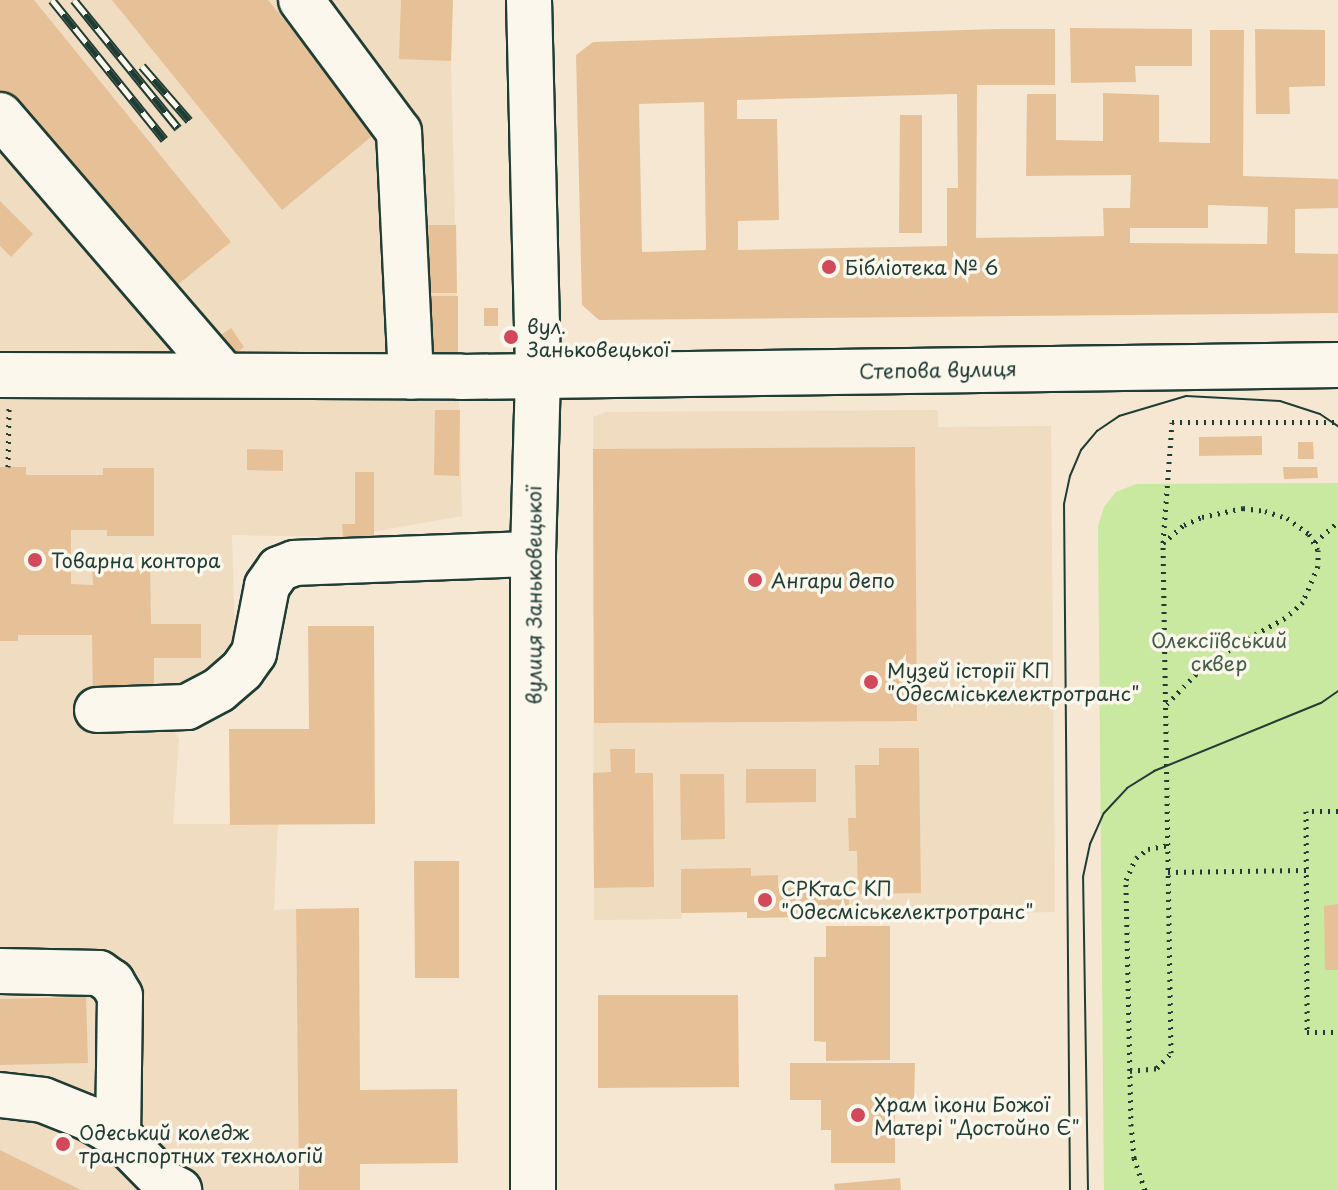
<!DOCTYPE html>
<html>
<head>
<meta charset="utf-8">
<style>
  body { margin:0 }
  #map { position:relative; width:1338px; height:1190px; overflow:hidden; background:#f5e7d2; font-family:"Playpen Sans",sans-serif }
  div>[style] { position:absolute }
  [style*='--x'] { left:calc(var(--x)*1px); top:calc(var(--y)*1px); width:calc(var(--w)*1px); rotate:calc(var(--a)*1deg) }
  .built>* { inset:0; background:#f0dcc0 }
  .green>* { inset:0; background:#c9e8a0 }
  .building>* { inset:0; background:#e6c197 }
  .path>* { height:5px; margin-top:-2.5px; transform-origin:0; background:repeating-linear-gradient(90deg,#1f3d34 0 2px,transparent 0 8px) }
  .roads { filter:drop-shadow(2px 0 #1f3d34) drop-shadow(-2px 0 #1f3d34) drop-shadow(0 2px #1f3d34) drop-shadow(0 -2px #1f3d34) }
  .minor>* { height:44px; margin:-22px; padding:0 22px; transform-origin:22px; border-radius:22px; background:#fbf7ec }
  .tram>* { height:2px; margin:-1px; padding:0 1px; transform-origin:1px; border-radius:1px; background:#1f3d34 }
  .rail>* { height:9px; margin-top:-4.5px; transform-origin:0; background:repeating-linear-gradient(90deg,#fbf7ec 0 18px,#1f3d34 0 36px); box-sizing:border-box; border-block:2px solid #1f3d34 }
  .dots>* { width:22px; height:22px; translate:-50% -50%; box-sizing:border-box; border:4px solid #fbf7ec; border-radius:50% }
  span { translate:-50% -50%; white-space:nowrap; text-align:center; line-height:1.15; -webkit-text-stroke:7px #fbf7ec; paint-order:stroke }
  .poi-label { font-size:20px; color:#1f3d34 }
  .left { translate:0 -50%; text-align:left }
  .street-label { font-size:20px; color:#1f3d34 }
  .park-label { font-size:20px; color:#415f4a }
</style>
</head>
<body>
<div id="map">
  <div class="built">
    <div style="clip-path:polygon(0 0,453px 0,451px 61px,462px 516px,343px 537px,232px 535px,235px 637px,208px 672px,154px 700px,179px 739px,173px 824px,278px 824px,274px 910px,296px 909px,299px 1190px,0 1190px)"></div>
    <div style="clip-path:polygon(938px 410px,938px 427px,1051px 426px,1055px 912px,747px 918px,747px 912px,682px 913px,682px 919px,594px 920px,593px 417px,606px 412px)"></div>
  </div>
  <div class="green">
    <div style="clip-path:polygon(1338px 483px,1338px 1190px,1104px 1190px,1098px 526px,1104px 507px,1116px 492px,1136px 484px)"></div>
  </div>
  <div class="building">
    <div style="clip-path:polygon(0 0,34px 0,231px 242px,166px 294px,0 90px)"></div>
    <div style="clip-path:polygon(112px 0,268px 0,376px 133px,282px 210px)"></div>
    <div style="clip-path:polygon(401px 0,453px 0,451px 61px,399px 59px)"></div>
    <div style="clip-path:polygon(1070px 28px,1192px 29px,1192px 66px,1135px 66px,1136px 82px,1071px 83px)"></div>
    <div style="clip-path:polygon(evenodd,996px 29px,1055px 29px,1055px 85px,977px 85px,976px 238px,1104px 236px,1103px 208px,1130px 208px,1131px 175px,1026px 176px,1027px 94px,1056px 94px,1056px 140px,1103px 141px,1103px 93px,1159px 95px,1159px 142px,1210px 143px,1210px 30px,1244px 30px,1243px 176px,1338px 179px,1338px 208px,1295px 209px,1295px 253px,1338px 254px,1338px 313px,599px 320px,582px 305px,576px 55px,593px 42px,996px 29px,957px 94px,958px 188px,947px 188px,947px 246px,738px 250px,738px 221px,779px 220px,777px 119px,737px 119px,737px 100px,957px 94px,996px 29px,704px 102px,706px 250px,642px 252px,639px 104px,704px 102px,996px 29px,1208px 205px,1268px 207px,1267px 244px,1130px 243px,1130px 228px,1208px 228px,1208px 205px)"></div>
    <div style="clip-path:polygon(1255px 29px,1325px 30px,1325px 86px,1289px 87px,1290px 114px,1256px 114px)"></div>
    <div style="clip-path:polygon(900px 115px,922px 115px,922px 233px,899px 233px)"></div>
    <div style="clip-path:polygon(0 201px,33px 234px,11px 257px,0 246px)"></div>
    <div style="clip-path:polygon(428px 225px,456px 225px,457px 293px,429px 293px)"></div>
    <div style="clip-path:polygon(429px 296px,458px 296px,458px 364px,430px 365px)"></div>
    <div style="clip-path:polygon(484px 308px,498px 308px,498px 326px,484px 326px)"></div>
    <div style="clip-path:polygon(231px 328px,244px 347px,231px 357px,218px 337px)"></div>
    <div style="clip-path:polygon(435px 410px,460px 410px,459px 476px,434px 475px)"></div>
    <div style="clip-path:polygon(1262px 436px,1262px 455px,1199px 456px,1199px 437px)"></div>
    <div style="clip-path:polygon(1298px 442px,1313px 442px,1314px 459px,1298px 459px)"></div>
    <div style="clip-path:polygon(915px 447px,917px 721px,594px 723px,593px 449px)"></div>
    <div style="clip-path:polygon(247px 449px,283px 450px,283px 471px,247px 470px)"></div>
    <div style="clip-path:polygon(0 467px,26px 467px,26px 475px,103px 475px,103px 468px,154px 468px,154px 536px,107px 536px,107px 530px,71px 530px,71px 584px,93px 585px,92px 566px,150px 566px,151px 624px,201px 624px,201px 658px,154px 658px,154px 700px,93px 700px,92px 635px,18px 635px,18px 641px,0 641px)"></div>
    <div style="clip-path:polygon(1283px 467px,1317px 467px,1318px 478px,1284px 479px)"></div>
    <div style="clip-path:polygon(355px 472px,374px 472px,374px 537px,343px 537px,342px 524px,355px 524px)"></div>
    <div style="clip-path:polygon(308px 626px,374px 626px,375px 824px,230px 825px,229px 729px,309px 729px)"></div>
    <div style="clip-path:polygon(879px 748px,919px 748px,921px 893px,858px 894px,857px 851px,849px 851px,848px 818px,856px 818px,855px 765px,879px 765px)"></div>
    <div style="clip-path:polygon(610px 749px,635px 749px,635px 773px,653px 773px,654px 887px,594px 888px,593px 773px,611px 772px)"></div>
    <div style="clip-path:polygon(746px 769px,816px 769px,816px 802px,746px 803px)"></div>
    <div style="clip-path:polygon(680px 774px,724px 774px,725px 839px,681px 840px)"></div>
    <div style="clip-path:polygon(414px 861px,459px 861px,459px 978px,415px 978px)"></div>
    <div style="clip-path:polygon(751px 868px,751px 876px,778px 875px,778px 888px,849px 887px,849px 916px,747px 918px,747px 912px,681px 913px,681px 869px)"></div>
    <div style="clip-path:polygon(1338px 904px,1338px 970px,1325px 970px,1324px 906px)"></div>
    <div style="clip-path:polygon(359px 908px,360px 1090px,457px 1089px,458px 1163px,360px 1164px,360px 1190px,299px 1190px,296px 909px)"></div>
    <div style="clip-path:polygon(826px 926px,890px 926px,890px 1060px,826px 1061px,826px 1042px,814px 1041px,814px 957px,826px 957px)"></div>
    <div style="clip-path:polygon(598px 995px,738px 995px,739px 1087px,598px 1088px)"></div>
    <div style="clip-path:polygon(86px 997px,88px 1063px,0 1065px,0 999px)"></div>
    <div style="clip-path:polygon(790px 1063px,915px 1063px,914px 1101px,895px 1101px,895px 1163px,831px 1163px,831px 1130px,821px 1130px,821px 1100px,790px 1100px)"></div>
    <div style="clip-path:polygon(0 1150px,81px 1190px,0 1190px)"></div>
    <div style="clip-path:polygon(900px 1178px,901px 1190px,835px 1190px,834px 1184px)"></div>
  </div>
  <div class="path">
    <div style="--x:8;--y:467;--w:59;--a:-89"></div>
    <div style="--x:1315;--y:542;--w:30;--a:-41"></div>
    <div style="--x:1163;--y:543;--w:28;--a:-41"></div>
    <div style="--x:1184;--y:525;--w:20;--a:-24"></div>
    <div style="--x:1202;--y:517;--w:42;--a:-12.4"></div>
    <div style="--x:1243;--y:508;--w:22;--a:8"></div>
    <div style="--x:1265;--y:511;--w:23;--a:18"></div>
    <div style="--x:1287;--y:518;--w:27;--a:36"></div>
    <div style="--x:1309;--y:534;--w:18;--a:61"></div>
    <div style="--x:1318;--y:550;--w:16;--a:90"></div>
    <div style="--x:1318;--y:566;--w:39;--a:113"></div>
    <div style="--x:1303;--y:602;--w:24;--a:138"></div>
    <div style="--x:1285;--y:618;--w:56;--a:151.1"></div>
    <div style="--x:1236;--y:645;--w:49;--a:144.1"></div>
    <div style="--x:1196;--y:674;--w:43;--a:134.1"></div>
    <div style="--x:1338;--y:811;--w:32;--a:180"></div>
    <div style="--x:1306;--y:811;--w:221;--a:89.7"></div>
    <div style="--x:1307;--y:1032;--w:31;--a:0"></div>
    <div style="--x:1168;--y:872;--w:139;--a:-0.8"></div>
    <div style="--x:1130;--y:1071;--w:27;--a:-6"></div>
    <div style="--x:1157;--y:1068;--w:21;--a:-47"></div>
    <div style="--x:1171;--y:1053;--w:510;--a:-90.9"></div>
    <div style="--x:1163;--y:543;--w:121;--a:-85.7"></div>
    <div style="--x:1172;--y:422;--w:166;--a:0"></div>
    <div style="--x:1145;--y:1190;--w:34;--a:-109"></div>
    <div style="--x:1134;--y:1158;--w:32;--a:-95"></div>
    <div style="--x:1131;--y:1126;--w:246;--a:-91.2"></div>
    <div style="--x:1126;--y:880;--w:24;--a:-66"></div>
    <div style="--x:1136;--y:858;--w:15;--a:-37"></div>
    <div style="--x:1148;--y:849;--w:20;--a:-11"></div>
  </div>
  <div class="roads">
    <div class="minor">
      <div style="--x:301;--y:0;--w:164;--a:53.4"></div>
      <div style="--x:399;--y:132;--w:245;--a:87.2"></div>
      <div style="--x:529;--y:0;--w:375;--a:88.6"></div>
      <div style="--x:538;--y:375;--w:179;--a:91.6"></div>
      <div style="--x:533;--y:554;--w:636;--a:90"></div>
      <div style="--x:0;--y:115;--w:342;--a:49.3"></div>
      <div style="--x:0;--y:375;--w:461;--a:0.2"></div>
      <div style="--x:461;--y:377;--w:877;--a:-0.78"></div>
      <div style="--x:97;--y:710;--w:90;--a:-1.9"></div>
      <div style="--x:187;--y:707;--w:36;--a:-28"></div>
      <div style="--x:219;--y:690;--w:30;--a:-41"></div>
      <div style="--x:242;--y:670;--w:21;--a:-55"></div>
      <div style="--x:254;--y:653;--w:68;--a:-79"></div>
      <div style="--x:267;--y:586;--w:21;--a:-55"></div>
      <div style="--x:279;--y:569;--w:17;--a:-21"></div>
      <div style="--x:295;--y:563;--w:238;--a:-2.2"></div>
      <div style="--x:0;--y:971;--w:99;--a:1.2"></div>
      <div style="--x:99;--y:973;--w:16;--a:35"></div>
      <div style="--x:112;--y:982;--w:16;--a:60"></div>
      <div style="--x:120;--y:996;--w:139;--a:90.8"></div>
      <div style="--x:0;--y:1095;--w:43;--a:6.6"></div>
      <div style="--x:43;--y:1100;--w:48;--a:21.8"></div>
      <div style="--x:88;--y:1118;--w:34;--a:30"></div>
      <div style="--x:118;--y:1135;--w:67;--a:45.6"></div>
      <div style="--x:165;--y:1183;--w:16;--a:27"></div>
    </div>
  </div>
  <div class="tram">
    <div style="--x:1070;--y:1190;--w:686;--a:-90.5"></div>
    <div style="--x:1064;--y:504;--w:29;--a:-78"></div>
    <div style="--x:1070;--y:476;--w:28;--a:-67"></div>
    <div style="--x:1081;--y:450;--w:25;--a:-50"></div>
    <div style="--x:1097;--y:431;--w:27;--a:-34"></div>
    <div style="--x:1119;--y:416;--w:70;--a:-16.6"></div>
    <div style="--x:1186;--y:396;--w:94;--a:3"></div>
    <div style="--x:1280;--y:401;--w:42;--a:18"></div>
    <div style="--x:1320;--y:414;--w:22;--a:34"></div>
    <div style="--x:1088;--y:1190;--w:313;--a:-90.9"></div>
    <div style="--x:1083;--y:877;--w:34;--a:-78"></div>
    <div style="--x:1090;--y:844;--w:34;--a:-66"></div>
    <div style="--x:1104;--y:813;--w:34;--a:-47"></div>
    <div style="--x:1127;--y:788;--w:32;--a:-32"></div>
    <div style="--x:1154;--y:771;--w:180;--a:-22.2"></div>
    <div style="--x:1321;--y:703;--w:21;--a:-35"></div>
  </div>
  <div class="rail">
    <div style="--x:52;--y:0;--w:179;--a:51.1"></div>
    <div style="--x:74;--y:0;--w:165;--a:50.9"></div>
    <div style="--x:142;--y:66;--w:72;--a:49"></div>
  </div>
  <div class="dots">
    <div style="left:829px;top:267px;background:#d1495b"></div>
    <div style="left:511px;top:337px;background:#d1495b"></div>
    <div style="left:35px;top:560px;background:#d1495b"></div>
    <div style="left:755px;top:580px;background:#d1495b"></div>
    <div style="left:871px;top:682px;background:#d1495b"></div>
    <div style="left:765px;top:900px;background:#d1495b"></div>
    <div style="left:858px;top:1115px;background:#d1495b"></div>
    <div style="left:63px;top:1144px;background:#d1495b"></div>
  </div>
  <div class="poi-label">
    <span class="left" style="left:845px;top:267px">Бібліотека № 6</span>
    <span class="left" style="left:527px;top:338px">вул.<br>Заньковецької</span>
    <span class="left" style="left:51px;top:560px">Товарна контора</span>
    <span class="left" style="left:771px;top:580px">Ангари депо</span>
    <span class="left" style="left:887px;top:682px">Музей історії КП<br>"Одесміськелектротранс"</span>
    <span class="left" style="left:781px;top:900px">СРКтаС КП<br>"Одесміськелектротранс"</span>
    <span class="left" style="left:874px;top:1116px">Храм ікони Божої<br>Матері "Достойно Є"</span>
    <span class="left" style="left:79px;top:1144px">Одеський коледж<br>транспортних технологій</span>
  </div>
  <div class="street-label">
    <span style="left:938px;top:370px;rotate:-1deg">Степова вулиця</span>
    <span style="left:534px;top:595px;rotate:-90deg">вулиця Заньковецької</span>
  </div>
  <div class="park-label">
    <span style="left:1219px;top:652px">Олексіївський<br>сквер</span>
  </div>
</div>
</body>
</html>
